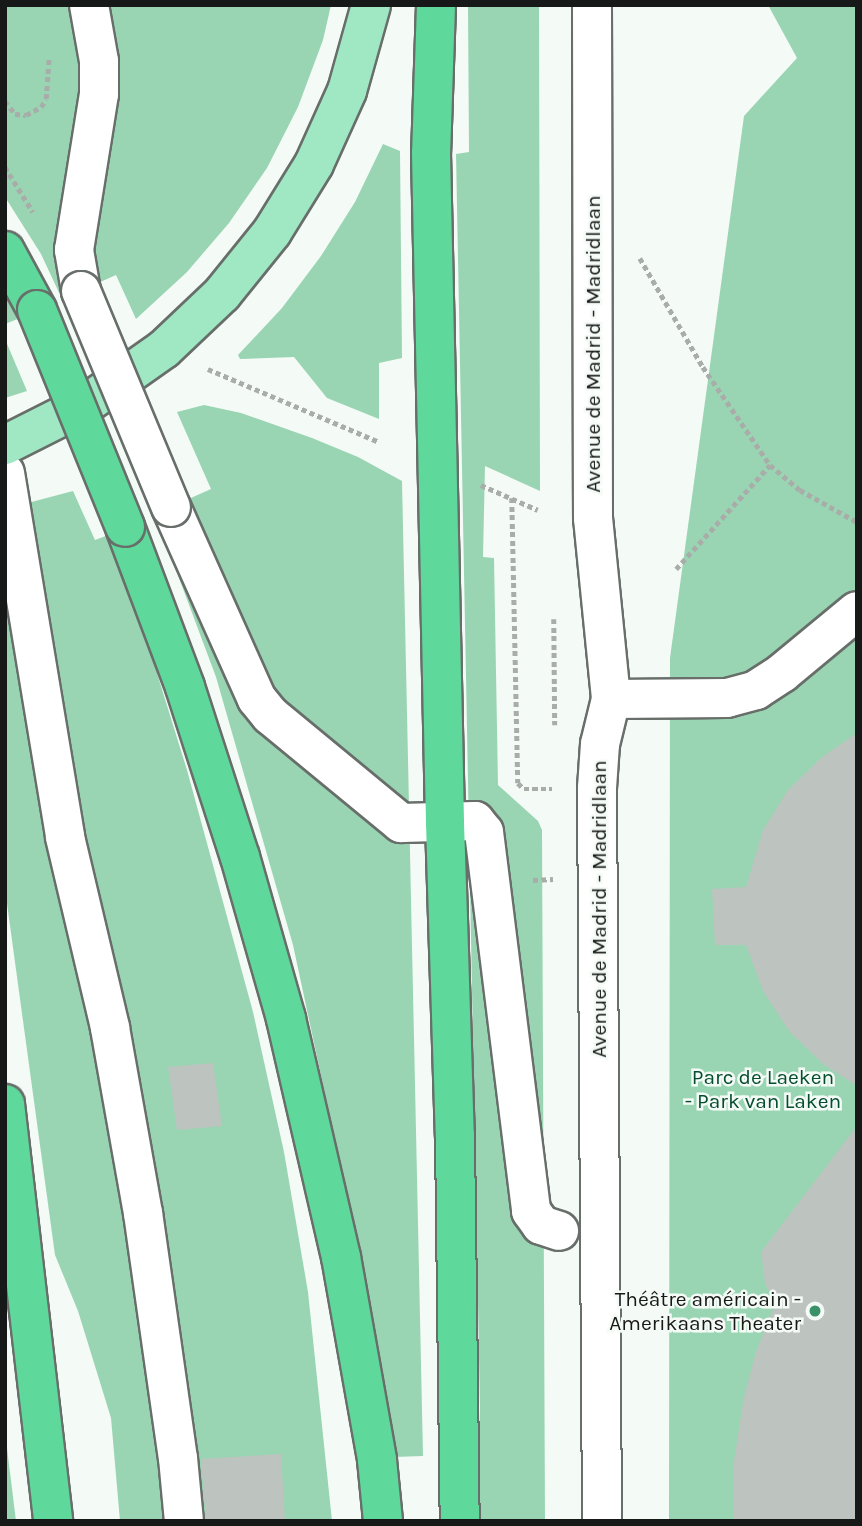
<!DOCTYPE html>
<html>
<head>
<meta charset="utf-8">
<style>
  body { margin:0 }
  #map { position:relative; width:862px; height:1526px; overflow:hidden; background:#f4faf6; font-family:Karla,sans-serif }
  div>[style] { position:absolute }
  [style*='--x'] { left:calc(var(--x)*1px); top:calc(var(--y)*1px); width:calc(var(--w)*1px); rotate:calc(var(--a)*1deg) }
  .green>* { inset:0; background:#99d5b2 }
  .building>* { inset:0; background:#bdc3bf }
  .path>* { height:4.5px; margin-top:-2.25px; transform-origin:0; background:repeating-linear-gradient(90deg,#a9adaa 0 5px,transparent 0 8.5px) }
  .roads { filter:drop-shadow(2px 0 #686e6a) drop-shadow(-2px 0 #686e6a) drop-shadow(0 2px #686e6a) drop-shadow(0 -2px #686e6a) }
  .minor>* { height:38px; margin:-19px; padding:0 19px; transform-origin:19px; border-radius:19px; background:#fff }
  .major>* { height:38px; margin:-19px; padding:0 19px; transform-origin:19px; border-radius:19px; background:#9fe8c3 }
  .highway>* { height:38px; margin:-19px; padding:0 19px; transform-origin:19px; border-radius:19px; background:#5fd89b }
  .bridges { filter:drop-shadow(2px 0 #686e6a) drop-shadow(-2px 0 #686e6a) drop-shadow(0 2px #686e6a) drop-shadow(0 -2px #686e6a) }
  .minor-bridge>* { height:38px; margin:-19px; padding:0 19px; transform-origin:19px; border-radius:19px; background:#fff }
  .highway-bridge>* { height:38px; margin:-19px; padding:0 19px; transform-origin:19px; border-radius:19px; background:#5fd89b }
  .dots>* { width:19px; height:19px; translate:-50% -50%; box-sizing:border-box; border:4px solid #f4faf6; border-radius:50% }
  span { translate:-50% -50%; white-space:nowrap; text-align:center; line-height:1.15; -webkit-text-stroke:5px #f4faf6; paint-order:stroke }
  .street-label { font-size:21px; color:#171918 }
  .park-label { font-size:21px; color:#054d2f }
  .poi-label { font-size:21px; color:#171918 }
  .right { translate:-100% -50%; text-align:right }
  .frame { position:absolute; inset:0; border:7px solid #171918; pointer-events:none }
</style>
</head>
<body>
<div id="map">
  <div class="green">
    <div style="clip-path:polygon(5px 5px,331px 5px,323px 40px,298px 107px,267px 168px,229px 223px,187px 272px,136px 319px,116px 275px,62px 299px,41px 254px,5px 197px)"></div>
    <div style="clip-path:polygon(468px 5px,539px 5px,540px 491px,485px 466px,483px 557px,494px 558px,498px 785px,538px 821px,542px 830px,545px 1521px,477px 1521px,480px 1408px,456px 154px,469px 152px)"></div>
    <div style="clip-path:polygon(768px 5px,857px 5px,857px 1521px,669px 1521px,670px 658px,744px 116px,797px 58px)"></div>
    <div style="clip-path:polygon(383px 144px,400px 151px,402px 358px,379px 363px,379px 419px,327px 398px,294px 357px,240px 359px,238px 355px,282px 308px,321px 256px,355px 202px)"></div>
    <div style="clip-path:polygon(5px 282px,25px 316px,5px 324px)"></div>
    <div style="clip-path:polygon(5px 339px,27px 391px,5px 398px)"></div>
    <div style="clip-path:polygon(204px 405px,241px 413px,312px 438px,358px 457px,402px 481px,423px 1456px,394px 1457px,360px 1257px,293px 945px,216px 677px,155px 514px,211px 489px,177px 412px)"></div>
    <div style="clip-path:polygon(73px 491px,95px 540px,111px 534px,120px 554px,187px 770px,253px 1012px,284px 1152px,308px 1292px,332px 1521px,120px 1521px,111px 1418px,78px 1311px,55px 1255px,5px 889px,5px 509px)"></div>
    <div style="clip-path:polygon(5px 1432px,16px 1521px,5px 1521px)"></div>
  </div>
  <div class="building">
    <div style="clip-path:polygon(857px 733px,857px 1086px,823px 1064px,789px 1031px,763px 991px,746px 945px,715px 945px,712px 889px,746px 887px,763px 830px,788px 790px,822px 757px)"></div>
    <div style="clip-path:polygon(213px 1063px,222px 1126px,177px 1130px,168px 1067px)"></div>
    <div style="clip-path:polygon(857px 1126px,857px 1521px,733px 1521px,734px 1461px,744px 1397px,756px 1352px,775px 1304px,765px 1283px,761px 1252px)"></div>
    <div style="clip-path:polygon(281px 1454px,285px 1521px,206px 1521px,201px 1459px)"></div>
  </div>
  <div class="path">
    <div style="--x:5;--y:101;--w:16;--a:52"></div>
    <div style="--x:15;--y:114;--w:11;--a:5"></div>
    <div style="--x:26;--y:115;--w:17;--a:-28"></div>
    <div style="--x:41;--y:107;--w:9;--a:-58"></div>
    <div style="--x:46;--y:99;--w:42;--a:-85.9"></div>
    <div style="--x:5;--y:167;--w:53;--a:58.1"></div>
    <div style="--x:640;--y:258;--w:126;--a:60"></div>
    <div style="--x:703;--y:367;--w:119;--a:55.6"></div>
    <div style="--x:770;--y:465;--w:39;--a:40"></div>
    <div style="--x:800;--y:490;--w:65;--a:29.3"></div>
    <div style="--x:208;--y:369;--w:184;--a:23.1"></div>
    <div style="--x:481;--y:485;--w:62;--a:23.7"></div>
    <div style="--x:512;--y:498;--w:285;--a:88.8"></div>
    <div style="--x:518;--y:783;--w:8;--a:45"></div>
    <div style="--x:524;--y:789;--w:28;--a:0"></div>
    <div style="--x:676;--y:569;--w:140;--a:-47.9"></div>
    <div style="--x:554;--y:619;--w:106;--a:89.5"></div>
    <div style="--x:533;--y:880;--w:20;--a:-3"></div>
  </div>
  <div class="roads">
    <div class="minor">
      <div style="--x:592;--y:5;--w:513;--a:89.89"></div>
      <div style="--x:593;--y:518;--w:182;--a:84.3"></div>
      <div style="--x:611;--y:699;--w:46;--a:103.7"></div>
      <div style="--x:600;--y:744;--w:44;--a:93.9"></div>
      <div style="--x:597;--y:788;--w:733;--a:89.61"></div>
      <div style="--x:81;--y:291;--w:42;--a:-99.7"></div>
      <div style="--x:74;--y:250;--w:158;--a:-80.9"></div>
      <div style="--x:99;--y:94;--w:33;--a:-90"></div>
      <div style="--x:99;--y:61;--w:57;--a:-100.1"></div>
      <div style="--x:5;--y:473;--w:369;--a:80.6"></div>
      <div style="--x:65;--y:837;--w:196;--a:76.7"></div>
      <div style="--x:110;--y:1028;--w:188;--a:79.9"></div>
      <div style="--x:143;--y:1213;--w:247;--a:81.9"></div>
      <div style="--x:178;--y:1458;--w:63;--a:84.6"></div>
      <div style="--x:171;--y:507;--w:210;--a:65.9"></div>
      <div style="--x:257;--y:699;--w:21;--a:51"></div>
      <div style="--x:270;--y:715;--w:170;--a:39.5"></div>
      <div style="--x:401;--y:823;--w:74;--a:-1.5"></div>
      <div style="--x:475;--y:821;--w:14;--a:51"></div>
      <div style="--x:484;--y:832;--w:382;--a:82.9"></div>
      <div style="--x:531;--y:1211;--w:17;--a:54"></div>
      <div style="--x:541;--y:1225;--w:19;--a:18"></div>
      <div style="--x:611;--y:699;--w:116;--a:-0.5"></div>
      <div style="--x:727;--y:698;--w:30;--a:-15"></div>
      <div style="--x:756;--y:690;--w:31;--a:-33"></div>
      <div style="--x:782;--y:673;--w:97;--a:-39.6"></div>
    </div>
    <div class="major">
      <div style="--x:5;--y:445;--w:91;--a:-26.8"></div>
      <div style="--x:86;--y:404;--w:95;--a:-35.2"></div>
      <div style="--x:164;--y:349;--w:80;--a:-43.5"></div>
      <div style="--x:222;--y:294;--w:80;--a:-51.1"></div>
      <div style="--x:272;--y:232;--w:80;--a:-58.3"></div>
      <div style="--x:314;--y:164;--w:80;--a:-65.7"></div>
      <div style="--x:347;--y:91;--w:89;--a:-74.4"></div>
    </div>
    <div class="highway">
      <div style="--x:436;--y:5;--w:148;--a:91.9"></div>
      <div style="--x:431;--y:153;--w:670;--a:88.8"></div>
      <div style="--x:445;--y:823;--w:313;--a:88.2"></div>
      <div style="--x:455;--y:1136;--w:385;--a:89.3"></div>
      <div style="--x:5;--y:251;--w:67;--a:61.5"></div>
      <div style="--x:125;--y:527;--w:171;--a:69.4"></div>
      <div style="--x:185;--y:687;--w:179;--a:72.1"></div>
      <div style="--x:240;--y:857;--w:168;--a:74.1"></div>
      <div style="--x:286;--y:1019;--w:244;--a:77"></div>
      <div style="--x:341;--y:1257;--w:206;--a:79.9"></div>
      <div style="--x:377;--y:1460;--w:61;--a:84.4"></div>
      <div style="--x:5;--y:1104;--w:420;--a:83.4"></div>
    </div>
  </div>
  <div class="bridges">
    <div class="minor-bridge">
      <div style="--x:81;--y:291;--w:234;--a:67.4"></div>
    </div>
    <div class="highway-bridge">
      <div style="--x:37;--y:310;--w:234;--a:67.9"></div>
    </div>
  </div>
  <div class="dots">
    <div style="left:815px;top:1311px;background:#3a9266"></div>
  </div>
  <div class="street-label">
    <span style="left:593px;top:344px;rotate:-90deg">Avenue de Madrid - Madridlaan</span>
    <span style="left:599px;top:909px;rotate:-90deg">Avenue de Madrid - Madridlaan</span>
  </div>
  <div class="park-label">
    <span style="left:763px;top:1089px">Parc de Laeken<br>- Park van Laken</span>
  </div>
  <div class="poi-label">
    <span class="right" style="left:801px;top:1311px">Théâtre américain -<br>Amerikaans Theater</span>
  </div>
  <div class="frame"></div>
</div>
</body>
</html>
